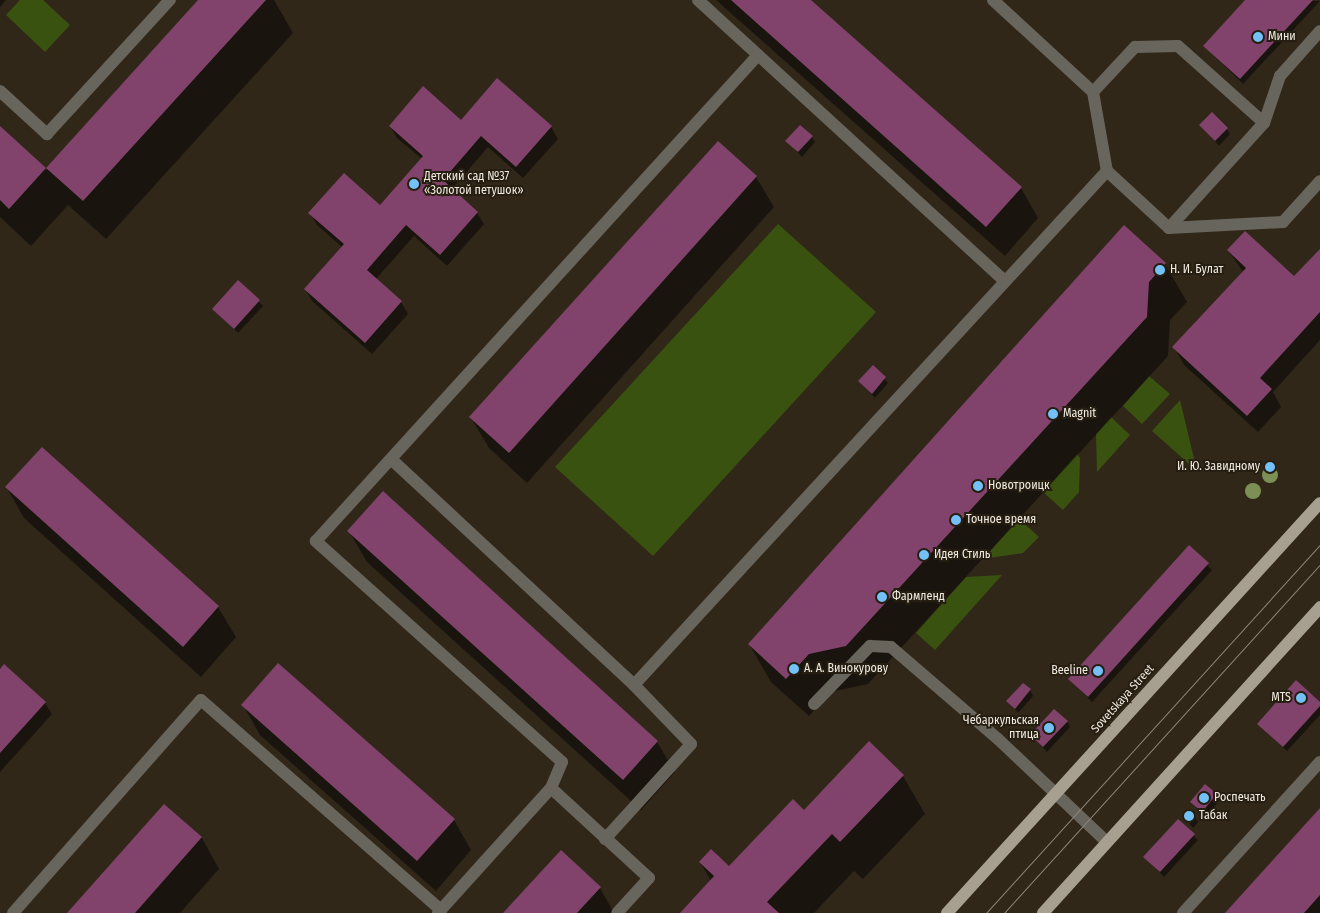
<!DOCTYPE html>
<html>
<head>
<meta charset="utf-8">
<style>
  body { margin:0 }
  #map { position:relative; width:1320px; height:913px; overflow:hidden; background:#302719; font-family:"Fira Sans Condensed",sans-serif }
  div>[style] { position:absolute }
  [style*='--x'] { left:calc(var(--x)*1px); top:calc(var(--y)*1px); width:calc(var(--w)*1px); rotate:calc(var(--a)*1deg) }
  .green>* { inset:0; background:#3a5210 }
  .shadow>* { inset:0; background:#0007 }
  .building>* { inset:0; background:#81436c }
  .minor>* { height:12px; margin:-6px; padding:0 6px; transform-origin:6px; border-radius:6px; background:#68655d }
  .major>* { height:12px; margin:-6px; padding:0 6px; transform-origin:6px; border-radius:6px; background:#a7a091 }
  .tram>* { height:1px; margin:-0.5px; padding:0 0.5px; transform-origin:0.5px; border-radius:0.5px; background:#8c8579 }
  .trees>* { width:16px; height:16px; margin:-8px; border-radius:50%; background:#7c8f54 }
  .dots>* { width:14px; height:14px; translate:-50% -50%; box-sizing:border-box; border:2px solid #261e10; border-radius:50% }
  span { translate:-50% -50%; white-space:nowrap; text-align:center; line-height:1.15; -webkit-text-stroke:4px #261e10; paint-order:stroke }
  .poi-label { font-size:12px; color:#f0eae1 }
  .left { translate:0 -50%; text-align:left }
  .right { translate:-100% -50%; text-align:right }
  .street-label { font-size:12px; color:#f0eae1 }
</style>
</head>
<body>
<div id="map">
  <div class="green">
    <div style="clip-path:polygon(20px 0,43px 0,70px 25px,45px 52px,6px 15px)"></div>
    <div style="clip-path:polygon(778px 224px,876px 312px,653px 556px,555px 467px)"></div>
    <div style="clip-path:polygon(1149px 376px,1170px 394px,1142px 424px,1123px 406px)"></div>
    <div style="clip-path:polygon(1180px 400px,1197px 471px,1152px 431px)"></div>
    <div style="clip-path:polygon(1111px 417px,1130px 435px,1097px 472px,1096px 434px)"></div>
    <div style="clip-path:polygon(1077px 454px,1080px 458px,1079px 492px,1063px 510px,1043px 492px)"></div>
    <div style="clip-path:polygon(1019px 519px,1039px 537px,1023px 553px,989px 558px,987px 555px)"></div>
    <div style="clip-path:polygon(1002px 575px,935px 650px,916px 633px,966px 577px)"></div>
  </div>
  <div class="shadow">
    <div style="clip-path:polygon(0 0,6px 0,0 7px)"></div>
    <div style="clip-path:polygon(200px 0,274px 0,293px 33px,106px 239px,68px 205px,31px 246px,0 217px,0 128px,46px 170px)"></div>
    <div style="clip-path:polygon(716px 0,809px 0,1021px 188px,1038px 218px,1005px 256px)"></div>
    <div style="clip-path:polygon(1247px 0,1320px 1px,1243px 84px,1204px 46px)"></div>
    <div style="clip-path:polygon(461px 121px,551px 127px,558px 139px,523px 178px,488px 147px,451px 190px,477px 213px,484px 224px,447px 266px,414px 236px,376px 279px,401px 302px,408px 314px,372px 354px,312px 301px,305px 289px,342px 247px,317px 225px,310px 213px,380px 206px,422px 159px,397px 138px,390px 126px)"></div>
    <div style="clip-path:polygon(1201px 125px,1227px 129px,1230px 134px,1219px 146px)"></div>
    <div style="clip-path:polygon(812px 137px,815px 142px,802px 157px,787px 141px)"></div>
    <div style="clip-path:polygon(756px 177px,774px 207px,527px 483px,489px 448px,471px 418px)"></div>
    <div style="clip-path:polygon(1228px 250px,1298px 282px,1320px 250px,1320px 340px,1273px 392px,1281px 407px,1258px 432px,1184px 365px,1174px 347px,1243px 272px)"></div>
    <div style="clip-path:polygon(1165px 264px,1187px 302px,1170px 320px,1168px 356px,868px 684px,830px 692px,809px 716px,771px 682px,749px 644px)"></div>
    <div style="clip-path:polygon(238px 282px,263px 306px,238px 333px,214px 309px)"></div>
    <div style="clip-path:polygon(873px 367px,888px 383px,875px 398px,859px 381px)"></div>
    <div style="clip-path:polygon(7px 488px,218px 607px,236px 637px,201px 677px,24px 518px)"></div>
    <div style="clip-path:polygon(349px 531px,657px 742px,675px 772px,641px 810px,367px 562px)"></div>
    <div style="clip-path:polygon(1190px 547px,1212px 570px,1092px 702px,1069px 679px)"></div>
    <div style="clip-path:polygon(0 671px,45px 703px,52px 714px,0 772px)"></div>
    <div style="clip-path:polygon(1030px 690px,1033px 696px,1018px 713px,1008px 701px)"></div>
    <div style="clip-path:polygon(1320px 703px,1320px 715px,1287px 751px,1259px 724px)"></div>
    <div style="clip-path:polygon(243px 705px,454px 820px,471px 850px,436px 891px,260px 735px)"></div>
    <div style="clip-path:polygon(1067px 721px,1070px 727px,1047px 752px,1032px 736px)"></div>
    <div style="clip-path:polygon(903px 776px,925px 814px,863px 879px,854px 871px,814px 913px,681px 913px,711px 881px,700px 862px,729px 868px,804px 811px)"></div>
    <div style="clip-path:polygon(1205px 786px,1219px 801px,1205px 817px,1191px 802px)"></div>
    <div style="clip-path:polygon(164px 805px,202px 838px,219px 869px,180px 913px,69px 913px)"></div>
    <div style="clip-path:polygon(1320px 809px,1320px 913px,1227px 913px)"></div>
    <div style="clip-path:polygon(1184px 816px,1195px 817px,1198px 822px,1193px 828px)"></div>
    <div style="clip-path:polygon(1178px 821px,1198px 840px,1164px 877px,1145px 857px)"></div>
    <div style="clip-path:polygon(600px 888px,614px 913px,505px 913px)"></div>
  </div>
  <div class="building">
    <div style="clip-path:polygon(198px 0,266px 0,83px 201px,46px 168px,9px 209px,0 200px,0 126px,46px 168px)"></div>
    <div style="clip-path:polygon(731px 0,811px 0,1022px 187px,986px 227px)"></div>
    <div style="clip-path:polygon(1245px 0,1313px 0,1240px 79px,1203px 46px)"></div>
    <div style="clip-path:polygon(497px 78px,552px 126px,516px 167px,481px 136px,443px 180px,478px 212px,440px 255px,406px 225px,367px 270px,402px 301px,365px 343px,304px 289px,344px 244px,308px 213px,344px 173px,380px 205px,423px 156px,389px 126px,423px 86px,461px 120px)"></div>
    <div style="clip-path:polygon(1212px 112px,1228px 128px,1215px 141px,1199px 125px)"></div>
    <div style="clip-path:polygon(800px 125px,813px 136px,798px 152px,785px 141px)"></div>
    <div style="clip-path:polygon(718px 141px,757px 176px,509px 453px,469px 417px)"></div>
    <div style="clip-path:polygon(1124px 225px,1166px 263px,1149px 282px,1147px 317px,846px 646px,809px 654px,786px 679px,748px 644px)"></div>
    <div style="clip-path:polygon(1245px 231px,1294px 276px,1320px 249px,1320px 312px,1260px 378px,1272px 389px,1247px 416px,1172px 347px,1246px 268px,1227px 250px)"></div>
    <div style="clip-path:polygon(238px 280px,260px 300px,234px 329px,212px 309px)"></div>
    <div style="clip-path:polygon(873px 365px,886px 377px,872px 394px,858px 381px)"></div>
    <div style="clip-path:polygon(42px 447px,219px 606px,183px 647px,5px 487px)"></div>
    <div style="clip-path:polygon(383px 491px,658px 741px,623px 780px,347px 531px)"></div>
    <div style="clip-path:polygon(1189px 545px,1209px 563px,1088px 697px,1068px 679px)"></div>
    <div style="clip-path:polygon(278px 663px,455px 819px,417px 861px,241px 705px)"></div>
    <div style="clip-path:polygon(4px 664px,46px 702px,0 753px,0 669px)"></div>
    <div style="clip-path:polygon(1296px 680px,1320px 702px,1320px 706px,1283px 747px,1257px 724px)"></div>
    <div style="clip-path:polygon(1023px 683px,1031px 689px,1015px 709px,1006px 701px)"></div>
    <div style="clip-path:polygon(1054px 709px,1068px 721px,1043px 747px,1030px 735px)"></div>
    <div style="clip-path:polygon(869px 741px,904px 775px,840px 842px,832px 834px,767px 902px,779px 913px,680px 913px,714px 876px,699px 862px,711px 849px,729px 866px,793px 799px,804px 810px)"></div>
    <div style="clip-path:polygon(1205px 784px,1217px 794px,1202px 812px,1190px 802px)"></div>
    <div style="clip-path:polygon(164px 804px,202px 837px,135px 913px,67px 913px)"></div>
    <div style="clip-path:polygon(1320px 808px,1320px 895px,1304px 913px,1225px 913px)"></div>
    <div style="clip-path:polygon(1188px 809px,1196px 816px,1190px 823px,1182px 816px)"></div>
    <div style="clip-path:polygon(1178px 819px,1195px 834px,1160px 872px,1143px 857px)"></div>
    <div style="clip-path:polygon(561px 850px,601px 887px,577px 913px,503px 913px)"></div>
  </div>
  <div class="minor">
    <div style="--x:698;--y:0;--w:416;--a:42.5"></div>
    <div style="--x:993;--y:0;--w:136;--a:42.6"></div>
    <div style="--x:1093;--y:92;--w:80;--a:80"></div>
    <div style="--x:0;--y:91;--w:64;--a:42.5"></div>
    <div style="--x:47;--y:134;--w:182;--a:-47.5"></div>
    <div style="--x:1093;--y:92;--w:62;--a:-47"></div>
    <div style="--x:1135;--y:47;--w:43;--a:-1.3"></div>
    <div style="--x:1178;--y:46;--w:115;--a:41.8"></div>
    <div style="--x:1169;--y:228;--w:114;--a:-3"></div>
    <div style="--x:1283;--y:222;--w:55;--a:-47.9"></div>
    <div style="--x:391;--y:459;--w:332;--a:42.9"></div>
    <div style="--x:634;--y:685;--w:699;--a:-47.38"></div>
    <div style="--x:1107;--y:171;--w:84;--a:42.6"></div>
    <div style="--x:1169;--y:228;--w:142;--a:-47.9"></div>
    <div style="--x:1264;--y:123;--w:50;--a:-71.2"></div>
    <div style="--x:1280;--y:76;--w:60;--a:-48.4"></div>
    <div style="--x:814;--y:704;--w:81;--a:-46"></div>
    <div style="--x:870;--y:646;--w:21;--a:3"></div>
    <div style="--x:891;--y:647;--w:141;--a:40.7"></div>
    <div style="--x:998;--y:739;--w:150;--a:43.4"></div>
    <div style="--x:551;--y:788;--w:133;--a:42.6"></div>
    <div style="--x:649;--y:878;--w:47;--a:132.4"></div>
    <div style="--x:605;--y:839;--w:128;--a:-47.8"></div>
    <div style="--x:691;--y:744;--w:82;--a:-134"></div>
    <div style="--x:13;--y:913;--w:284;--a:-48.6"></div>
    <div style="--x:201;--y:700;--w:319;--a:41.2"></div>
    <div style="--x:438;--y:913;--w:169;--a:-47.9"></div>
    <div style="--x:551;--y:788;--w:28;--a:-67"></div>
    <div style="--x:562;--y:762;--w:331;--a:-138.1"></div>
    <div style="--x:316;--y:541;--w:657;--a:-47.71"></div>
    <div style="--x:1183;--y:913;--w:204;--a:-47.8"></div>
  </div>
  <div class="major">
    <div style="--x:947;--y:913;--w:554;--a:-47.71"></div>
    <div style="--x:1043;--y:913;--w:413;--a:-47.8"></div>
  </div>
  <div class="tram">
    <div style="--x:986;--y:913;--w:497;--a:-47.8"></div>
    <div style="--x:1004;--y:913;--w:470;--a:-47.8"></div>
  </div>
  <div class="trees">
    <div style="left:1270px;top:475px"></div>
    <div style="left:1253px;top:491px"></div>
  </div>
  <div class="dots">
    <div style="left:1258px;top:37px;background:#73c1f6"></div>
    <div style="left:414px;top:184px;background:#73c1f6"></div>
    <div style="left:1160px;top:270px;background:#73c1f6"></div>
    <div style="left:1053px;top:414px;background:#73c1f6"></div>
    <div style="left:1270px;top:467px;background:#73c1f6"></div>
    <div style="left:978px;top:486px;background:#73c1f6"></div>
    <div style="left:956px;top:520px;background:#73c1f6"></div>
    <div style="left:924px;top:555px;background:#73c1f6"></div>
    <div style="left:882px;top:597px;background:#73c1f6"></div>
    <div style="left:794px;top:669px;background:#73c1f6"></div>
    <div style="left:1098px;top:671px;background:#73c1f6"></div>
    <div style="left:1301px;top:698px;background:#73c1f6"></div>
    <div style="left:1049px;top:728px;background:#73c1f6"></div>
    <div style="left:1204px;top:798px;background:#73c1f6"></div>
    <div style="left:1189px;top:816px;background:#73c1f6"></div>
  </div>
  <div class="poi-label">
    <span class="left" style="left:1268px;top:37px">Мини</span>
    <span class="left" style="left:424px;top:184px">Детский сад №37<br>«Золотой петушок»</span>
    <span class="left" style="left:1170px;top:270px">Н. И. Булат</span>
    <span class="left" style="left:1063px;top:414px">Magnit</span>
    <span class="right" style="left:1260px;top:467px">И. Ю. Завидному</span>
    <span class="left" style="left:988px;top:486px">Новотроицк</span>
    <span class="left" style="left:966px;top:520px">Точное время</span>
    <span class="left" style="left:934px;top:555px">Идея Стиль</span>
    <span class="left" style="left:892px;top:597px">Фармленд</span>
    <span class="left" style="left:804px;top:669px">А. А. Винокурову</span>
    <span class="right" style="left:1088px;top:671px">Beeline</span>
    <span class="right" style="left:1291px;top:698px">MTS</span>
    <span class="right" style="left:1039px;top:728px">Чебаркульская<br>птица</span>
    <span class="left" style="left:1214px;top:798px">Роспечать</span>
    <span class="left" style="left:1199px;top:816px">Табак</span>
  </div>
  <div class="street-label">
    <span style="left:1123px;top:699px;rotate:-48deg">Sovetskaya Street</span>
  </div>
</div>
</body>
</html>
